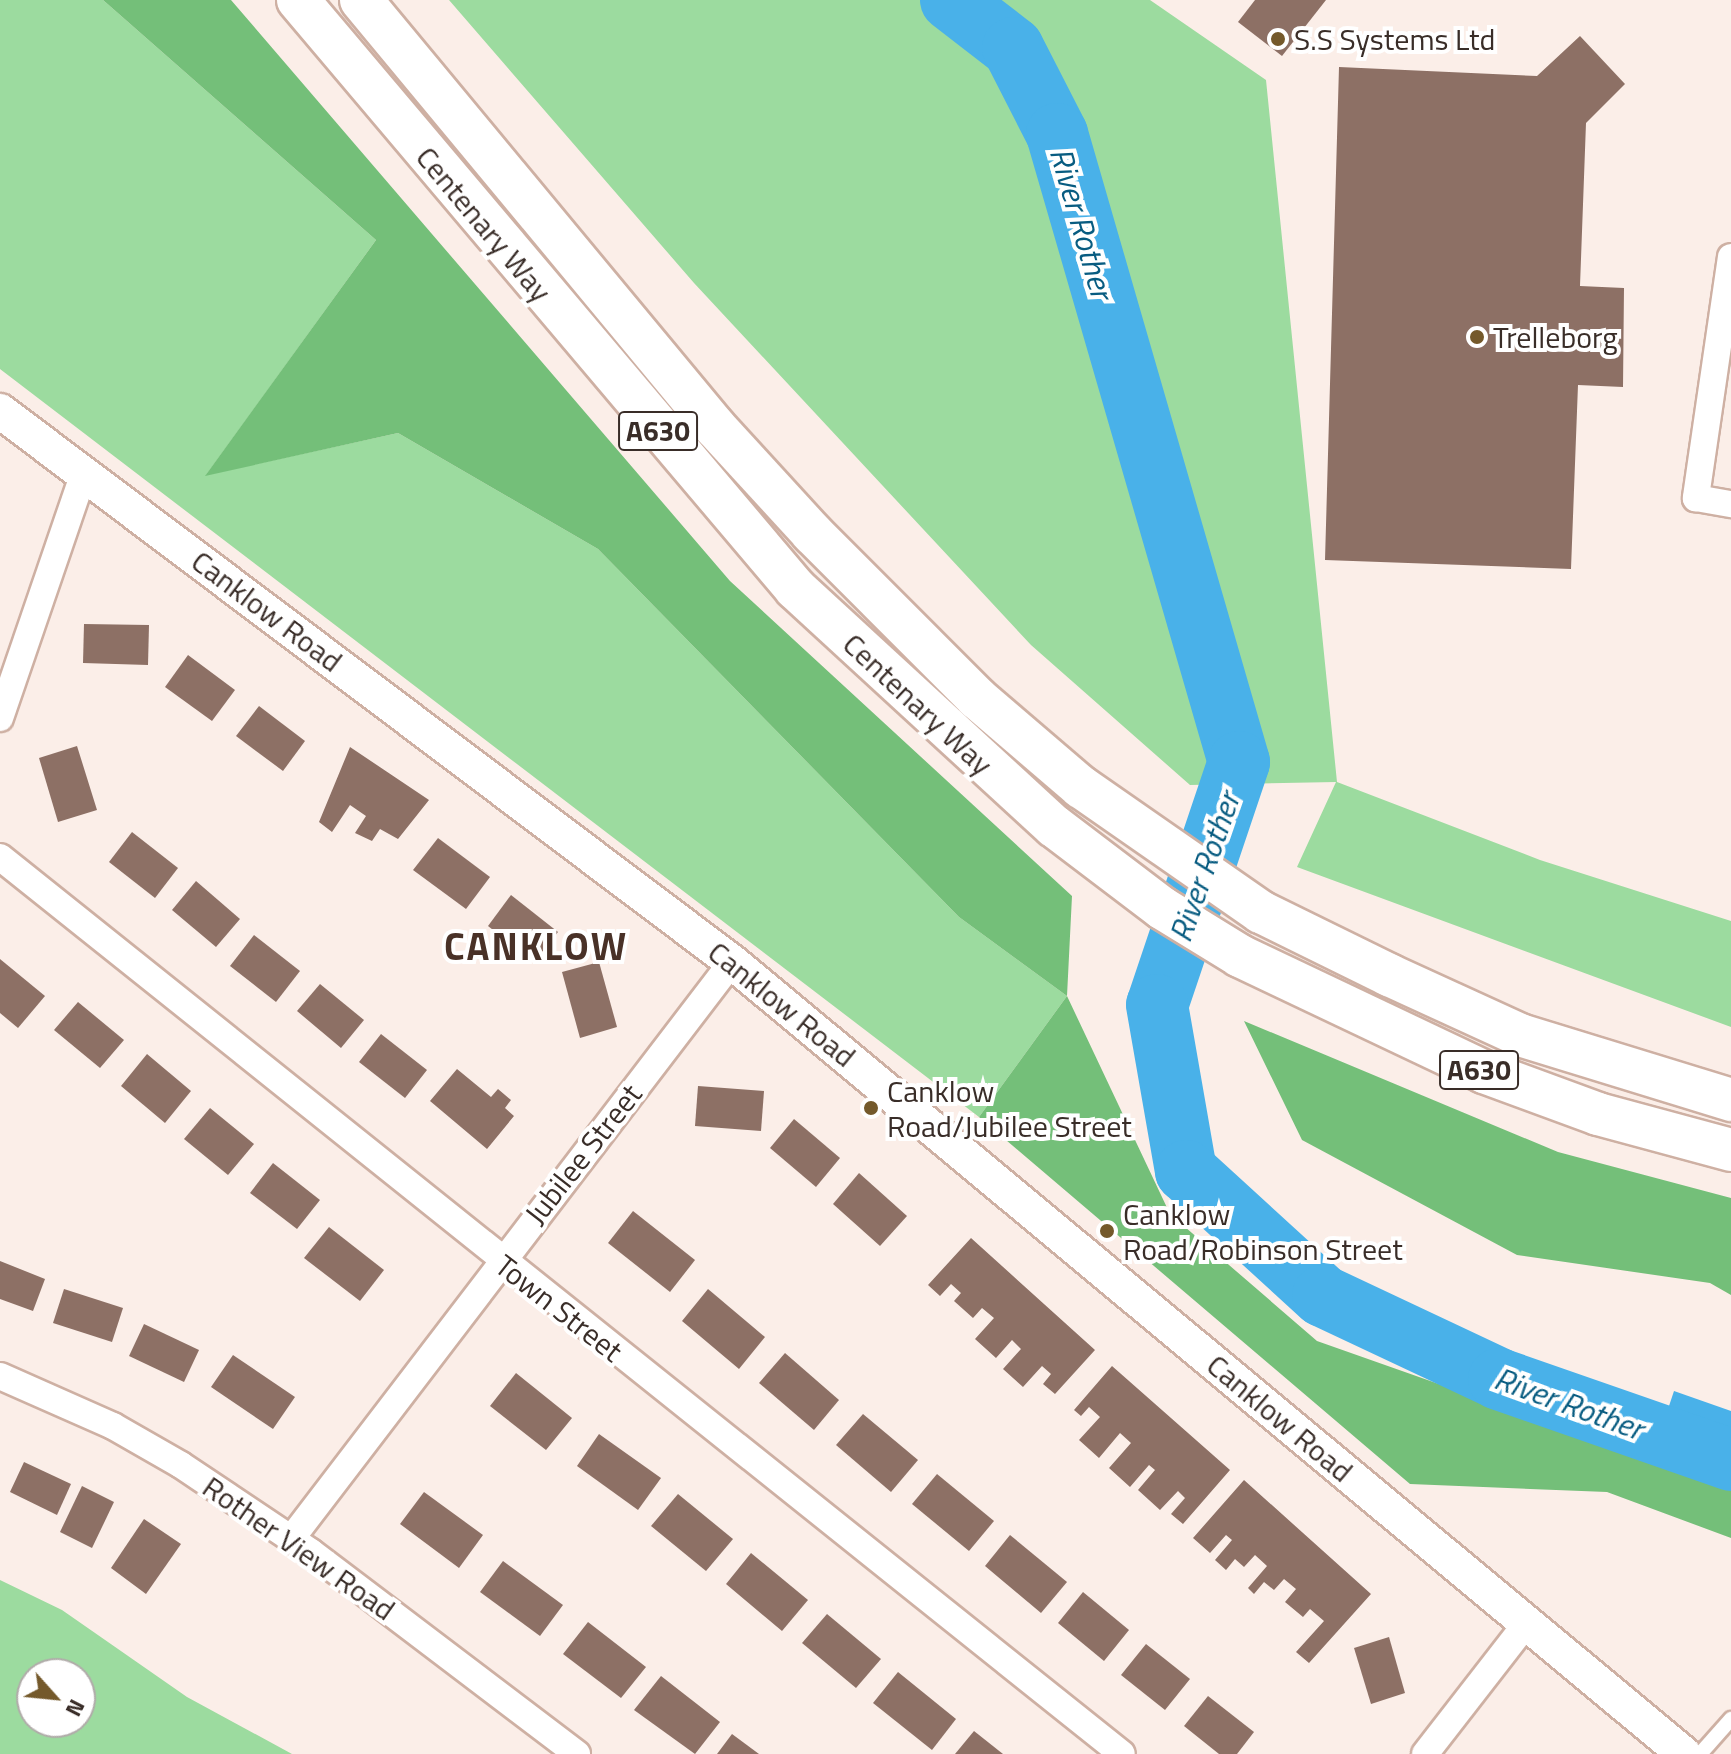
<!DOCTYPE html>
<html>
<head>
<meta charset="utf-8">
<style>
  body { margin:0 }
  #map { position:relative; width:1731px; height:1754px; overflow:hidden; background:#fbeee8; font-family:"Titillium Web",sans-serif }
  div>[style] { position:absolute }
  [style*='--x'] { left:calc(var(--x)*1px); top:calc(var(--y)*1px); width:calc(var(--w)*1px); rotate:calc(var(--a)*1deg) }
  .green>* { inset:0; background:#9cdb9f }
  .forest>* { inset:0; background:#74bf79 }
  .water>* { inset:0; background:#49b1e9 }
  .river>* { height:62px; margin:-31px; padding:0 31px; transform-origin:31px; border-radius:31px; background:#49b1e9 }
  .building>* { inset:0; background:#8d7065 }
  .roads { filter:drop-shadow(2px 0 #ceb0a3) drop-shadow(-2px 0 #ceb0a3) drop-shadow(0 2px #ceb0a3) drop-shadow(0 -2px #ceb0a3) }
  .service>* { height:14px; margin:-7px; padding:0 7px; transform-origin:7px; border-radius:7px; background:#fff }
  .minor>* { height:26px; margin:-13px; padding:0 13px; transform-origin:13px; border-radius:13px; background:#fff }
  .tertiary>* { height:34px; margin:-17px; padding:0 17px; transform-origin:17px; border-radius:17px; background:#fff }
  .primary>* { height:42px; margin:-21px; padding:0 21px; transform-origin:21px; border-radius:21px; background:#fff }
  .dots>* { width:22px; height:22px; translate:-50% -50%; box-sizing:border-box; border:4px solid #fff; border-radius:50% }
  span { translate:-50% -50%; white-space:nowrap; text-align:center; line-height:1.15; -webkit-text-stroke:8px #fff; paint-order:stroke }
  .shield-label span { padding:2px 6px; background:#fff; border:2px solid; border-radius:6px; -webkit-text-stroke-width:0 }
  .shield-label { font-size:28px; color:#392d28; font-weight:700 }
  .poi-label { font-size:30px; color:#392d28 }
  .left { translate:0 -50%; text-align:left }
  .street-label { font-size:30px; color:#392d28 }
  .water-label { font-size:32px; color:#085c81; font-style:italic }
  .district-label { font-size:38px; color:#493127; font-weight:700; letter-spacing:2px }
  .north { position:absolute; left:16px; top:1658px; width:80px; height:80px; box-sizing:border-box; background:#fff; border:2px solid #b0aba9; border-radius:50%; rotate:117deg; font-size:22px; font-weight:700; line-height:32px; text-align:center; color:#392d28 }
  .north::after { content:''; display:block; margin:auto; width:28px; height:36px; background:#74592b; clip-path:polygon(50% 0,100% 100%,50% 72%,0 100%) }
</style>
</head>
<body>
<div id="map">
  <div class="green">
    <div style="clip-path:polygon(0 0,103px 0,376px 240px,206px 475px,398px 433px,598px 549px,959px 917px,1067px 996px,979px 1117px,0 369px)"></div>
    <div style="clip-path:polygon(449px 0,1150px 0,1266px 80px,1337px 782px,1540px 860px,1731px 921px,1731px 1027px,1297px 867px,1336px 782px,1190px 785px,1031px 645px,694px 283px)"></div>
    <div style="clip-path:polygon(evenodd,0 1580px,62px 1610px,187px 1697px,292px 1754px,0 1754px,0 1580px,32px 1674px,80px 1674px,80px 1722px,32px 1722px,32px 1674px)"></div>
  </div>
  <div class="forest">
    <div style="clip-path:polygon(103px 0,231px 0,730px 581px,1072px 896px,1067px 996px,1170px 1214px,1317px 1341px,1731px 1487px,1731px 1538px,1607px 1492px,1410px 1484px,979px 1117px,1067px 996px,959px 917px,598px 549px,398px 433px,205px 476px,376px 240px)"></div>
    <div style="clip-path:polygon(1244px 1021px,1558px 1152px,1731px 1198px,1731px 1295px,1710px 1283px,1517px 1255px,1302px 1140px)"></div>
  </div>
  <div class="water">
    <div style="clip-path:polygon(1674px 1391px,1731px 1411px,1731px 1487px,1652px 1457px)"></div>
  </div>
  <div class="river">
    <div style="--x:951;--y:0;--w:78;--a:37.7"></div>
    <div style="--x:1013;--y:48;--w:97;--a:62.9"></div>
    <div style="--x:1057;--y:134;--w:654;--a:73.84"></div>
    <div style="--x:1239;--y:762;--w:256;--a:108.6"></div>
    <div style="--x:1157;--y:1005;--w:169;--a:80.1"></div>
    <div style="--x:1186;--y:1171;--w:185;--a:42.4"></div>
    <div style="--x:1323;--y:1296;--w:195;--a:25.2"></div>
    <div style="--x:1499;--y:1379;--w:246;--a:19.2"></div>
  </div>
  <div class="building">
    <div style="clip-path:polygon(1255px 0,1326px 0,1282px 56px,1238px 22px)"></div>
    <div style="clip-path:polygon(1580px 36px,1625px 84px,1586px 123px,1580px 286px,1624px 288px,1623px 387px,1578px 385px,1571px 569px,1325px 560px,1339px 67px,1537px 76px)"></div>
    <div style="clip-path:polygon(84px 624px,149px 625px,148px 665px,83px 663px)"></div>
    <div style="clip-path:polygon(188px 655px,235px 690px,212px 721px,165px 687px)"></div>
    <div style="clip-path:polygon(259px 706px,305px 741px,283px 771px,236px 736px)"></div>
    <div style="clip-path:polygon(77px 746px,97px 810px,58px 822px,39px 758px)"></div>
    <div style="clip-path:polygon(350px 747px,429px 800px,398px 839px,380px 829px,372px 841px,355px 833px,366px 816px,350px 805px,332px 832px,319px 822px)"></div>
    <div style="clip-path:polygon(132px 832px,178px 868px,155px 898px,109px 862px)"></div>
    <div style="clip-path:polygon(438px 838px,490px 877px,466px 909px,413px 870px)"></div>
    <div style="clip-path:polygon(196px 881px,240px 919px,216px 947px,172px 910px)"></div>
    <div style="clip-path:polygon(511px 895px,558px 932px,534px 962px,488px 926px)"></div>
    <div style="clip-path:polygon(254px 935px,300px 971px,276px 1002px,230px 966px)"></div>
    <div style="clip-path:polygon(0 959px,45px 996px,18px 1028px,0 1013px)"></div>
    <div style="clip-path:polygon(599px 962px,617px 1027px,580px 1038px,562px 972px)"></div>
    <div style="clip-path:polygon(320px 984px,364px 1020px,341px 1048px,297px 1011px)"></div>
    <div style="clip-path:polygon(78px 1002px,124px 1040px,100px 1068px,54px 1030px)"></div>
    <div style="clip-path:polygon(381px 1034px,427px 1070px,405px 1098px,359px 1062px)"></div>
    <div style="clip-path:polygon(147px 1054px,191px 1091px,165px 1123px,121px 1086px)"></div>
    <div style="clip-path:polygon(457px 1069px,491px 1097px,498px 1089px,511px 1100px,505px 1108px,514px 1116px,487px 1149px,430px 1101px)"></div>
    <div style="clip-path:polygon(698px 1086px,764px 1091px,761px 1131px,695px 1126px)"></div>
    <div style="clip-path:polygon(210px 1108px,254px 1144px,228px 1175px,184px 1139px)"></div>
    <div style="clip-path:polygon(794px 1119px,840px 1158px,816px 1187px,770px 1148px)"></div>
    <div style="clip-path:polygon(273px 1163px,320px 1200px,297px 1229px,250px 1193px)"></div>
    <div style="clip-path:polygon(859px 1173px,907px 1216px,880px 1246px,833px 1204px)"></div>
    <div style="clip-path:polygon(633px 1211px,695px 1260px,670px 1292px,608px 1243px)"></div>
    <div style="clip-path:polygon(329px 1227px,384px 1270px,360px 1301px,304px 1258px)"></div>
    <div style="clip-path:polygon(971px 1238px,1095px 1350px,1055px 1394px,1043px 1384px,1051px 1374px,1042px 1366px,1023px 1387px,1003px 1369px,1021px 1349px,1012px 1340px,996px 1358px,975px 1339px,994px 1318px,982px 1308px,973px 1318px,954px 1301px,961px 1293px,951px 1284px,940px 1296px,928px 1285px)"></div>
    <div style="clip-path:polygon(0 1261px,45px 1279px,33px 1311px,0 1299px)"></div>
    <div style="clip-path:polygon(64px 1289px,123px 1308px,112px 1342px,53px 1323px)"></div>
    <div style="clip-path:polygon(708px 1289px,765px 1337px,739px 1369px,682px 1321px)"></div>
    <div style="clip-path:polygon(144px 1324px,199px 1350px,184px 1382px,129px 1356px)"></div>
    <div style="clip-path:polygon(785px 1353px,839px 1400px,814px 1430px,759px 1383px)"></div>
    <div style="clip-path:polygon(233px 1355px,295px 1397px,273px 1429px,211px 1387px)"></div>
    <div style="clip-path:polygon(1112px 1366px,1230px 1470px,1183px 1524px,1171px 1514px,1185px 1498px,1178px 1491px,1160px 1510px,1138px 1490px,1155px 1470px,1149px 1465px,1130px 1487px,1109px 1468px,1131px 1443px,1120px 1433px,1099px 1458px,1079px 1440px,1100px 1417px,1089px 1407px,1081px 1416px,1074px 1410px)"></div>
    <div style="clip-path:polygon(516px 1373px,572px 1418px,546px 1450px,490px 1406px)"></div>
    <div style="clip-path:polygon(863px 1414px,918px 1460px,891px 1492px,836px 1445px)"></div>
    <div style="clip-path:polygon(599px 1434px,661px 1478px,638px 1510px,577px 1466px)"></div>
    <div style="clip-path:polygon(24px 1462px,71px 1484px,57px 1515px,10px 1492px)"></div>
    <div style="clip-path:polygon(937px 1474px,994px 1521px,969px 1551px,912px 1504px)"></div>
    <div style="clip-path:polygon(1244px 1480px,1371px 1594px,1309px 1663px,1296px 1652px,1324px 1621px,1310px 1609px,1303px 1617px,1285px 1602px,1296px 1589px,1284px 1579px,1274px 1590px,1264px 1582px,1254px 1594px,1248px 1588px,1267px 1566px,1255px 1555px,1244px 1567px,1235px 1559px,1226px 1570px,1215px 1560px,1232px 1540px,1226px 1535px,1210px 1553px,1193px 1538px)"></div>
    <div style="clip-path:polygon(82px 1486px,114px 1502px,92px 1548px,60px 1532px)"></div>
    <div style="clip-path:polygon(424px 1492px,483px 1535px,459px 1568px,400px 1524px)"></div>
    <div style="clip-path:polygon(678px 1494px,733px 1539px,706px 1571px,651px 1526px)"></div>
    <div style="clip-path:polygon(144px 1519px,181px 1544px,146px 1594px,111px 1568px)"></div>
    <div style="clip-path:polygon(1010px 1535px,1067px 1582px,1041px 1613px,985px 1566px)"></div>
    <div style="clip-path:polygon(751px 1553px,808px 1600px,782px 1631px,726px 1584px)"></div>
    <div style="clip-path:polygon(503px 1561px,563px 1605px,540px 1636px,480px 1592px)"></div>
    <div style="clip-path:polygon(1083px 1592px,1129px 1630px,1104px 1661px,1058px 1623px)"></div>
    <div style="clip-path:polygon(827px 1614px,881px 1659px,856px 1688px,802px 1643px)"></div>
    <div style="clip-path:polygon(588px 1622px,646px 1667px,621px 1698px,563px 1654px)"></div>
    <div style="clip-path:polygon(1389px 1637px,1405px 1693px,1371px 1704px,1354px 1648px)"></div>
    <div style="clip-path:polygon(1146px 1644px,1190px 1679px,1165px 1710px,1121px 1675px)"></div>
    <div style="clip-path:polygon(898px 1672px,956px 1719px,932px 1750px,873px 1703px)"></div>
    <div style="clip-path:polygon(661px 1676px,720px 1722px,695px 1754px,634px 1710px)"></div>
    <div style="clip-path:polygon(1208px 1696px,1254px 1732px,1237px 1754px,1219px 1754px,1184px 1726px)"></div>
    <div style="clip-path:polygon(974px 1731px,1003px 1754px,955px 1754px)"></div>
    <div style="clip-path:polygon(732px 1734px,759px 1754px,717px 1754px)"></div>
  </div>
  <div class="roads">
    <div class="service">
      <div style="--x:1700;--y:1754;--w:47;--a:-48.5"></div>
    </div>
    <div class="minor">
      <div style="--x:1731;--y:257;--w:244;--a:98.3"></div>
      <div style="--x:1696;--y:498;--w:36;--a:10"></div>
      <div style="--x:0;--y:718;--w:259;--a:-71.1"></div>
      <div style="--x:0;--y:857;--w:1436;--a:38.64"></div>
      <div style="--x:0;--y:1376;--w:124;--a:23.9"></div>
      <div style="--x:113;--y:1426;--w:78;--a:29.8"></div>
      <div style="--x:181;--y:1465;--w:156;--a:33.8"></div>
      <div style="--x:311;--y:1552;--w:334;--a:37.2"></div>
      <div style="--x:291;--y:1539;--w:726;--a:-52.61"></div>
      <div style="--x:1425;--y:1754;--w:163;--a:-52.2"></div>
    </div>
    <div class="tertiary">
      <div style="--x:0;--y:411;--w:916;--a:36.97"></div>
      <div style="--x:732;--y:962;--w:1238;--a:39.76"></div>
    </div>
    <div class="primary">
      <div style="--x:298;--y:0;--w:771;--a:49.79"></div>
      <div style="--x:796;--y:589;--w:350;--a:42.6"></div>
      <div style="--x:1054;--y:826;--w:136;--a:37.2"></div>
      <div style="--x:1162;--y:908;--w:92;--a:31.6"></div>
      <div style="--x:1240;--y:956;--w:270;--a:25.4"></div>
      <div style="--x:1484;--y:1072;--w:121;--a:20.2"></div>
      <div style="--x:1598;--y:1114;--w:138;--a:15.1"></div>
      <div style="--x:361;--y:0;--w:555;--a:50.34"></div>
      <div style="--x:715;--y:427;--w:144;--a:47.5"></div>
      <div style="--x:812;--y:533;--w:233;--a:45"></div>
      <div style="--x:977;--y:698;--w:137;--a:40.6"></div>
      <div style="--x:1081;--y:787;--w:219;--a:34.8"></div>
      <div style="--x:1261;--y:912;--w:143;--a:26.2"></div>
      <div style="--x:1389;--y:975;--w:144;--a:24.6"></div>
      <div style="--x:1520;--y:1035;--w:221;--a:17.1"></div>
    </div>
  </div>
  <div class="dots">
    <div style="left:1278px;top:39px;background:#74592b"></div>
    <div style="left:1477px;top:337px;background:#74592b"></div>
    <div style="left:871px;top:1108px;background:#74592b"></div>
    <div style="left:1107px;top:1231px;background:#74592b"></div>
  </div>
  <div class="shield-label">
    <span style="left:658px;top:431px">A630</span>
    <span style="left:1479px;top:1070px">A630</span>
  </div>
  <div class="poi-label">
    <span class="left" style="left:1294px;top:39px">S.S Systems Ltd</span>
    <span class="left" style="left:1493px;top:337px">Trelleborg</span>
    <span class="left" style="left:887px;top:1108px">Canklow<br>Road/Jubilee Street</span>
    <span class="left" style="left:1123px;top:1231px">Canklow<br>Road/Robinson Street</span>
  </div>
  <div class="street-label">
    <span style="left:484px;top:224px;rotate:50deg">Centenary Way</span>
    <span style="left:267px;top:611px;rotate:37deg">Canklow Road</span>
    <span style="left:918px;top:704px;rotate:43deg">Centenary Way</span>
    <span style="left:782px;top:1004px;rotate:39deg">Canklow Road</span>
    <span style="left:583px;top:1154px;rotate:-52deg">Jubilee Street</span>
    <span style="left:559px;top:1308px;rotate:38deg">Town Street</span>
    <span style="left:1280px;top:1418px;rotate:40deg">Canklow Road</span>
    <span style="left:299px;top:1548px;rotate:35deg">Rother View Road</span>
  </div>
  <div class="water-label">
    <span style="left:1082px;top:223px;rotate:74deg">River Rother</span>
    <span style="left:1204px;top:867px;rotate:-71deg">River Rother</span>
    <span style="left:1569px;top:1403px;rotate:20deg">River Rother</span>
  </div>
  <div class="district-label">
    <span style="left:536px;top:947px">CANKLOW</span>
  </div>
  <div class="north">N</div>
</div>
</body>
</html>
